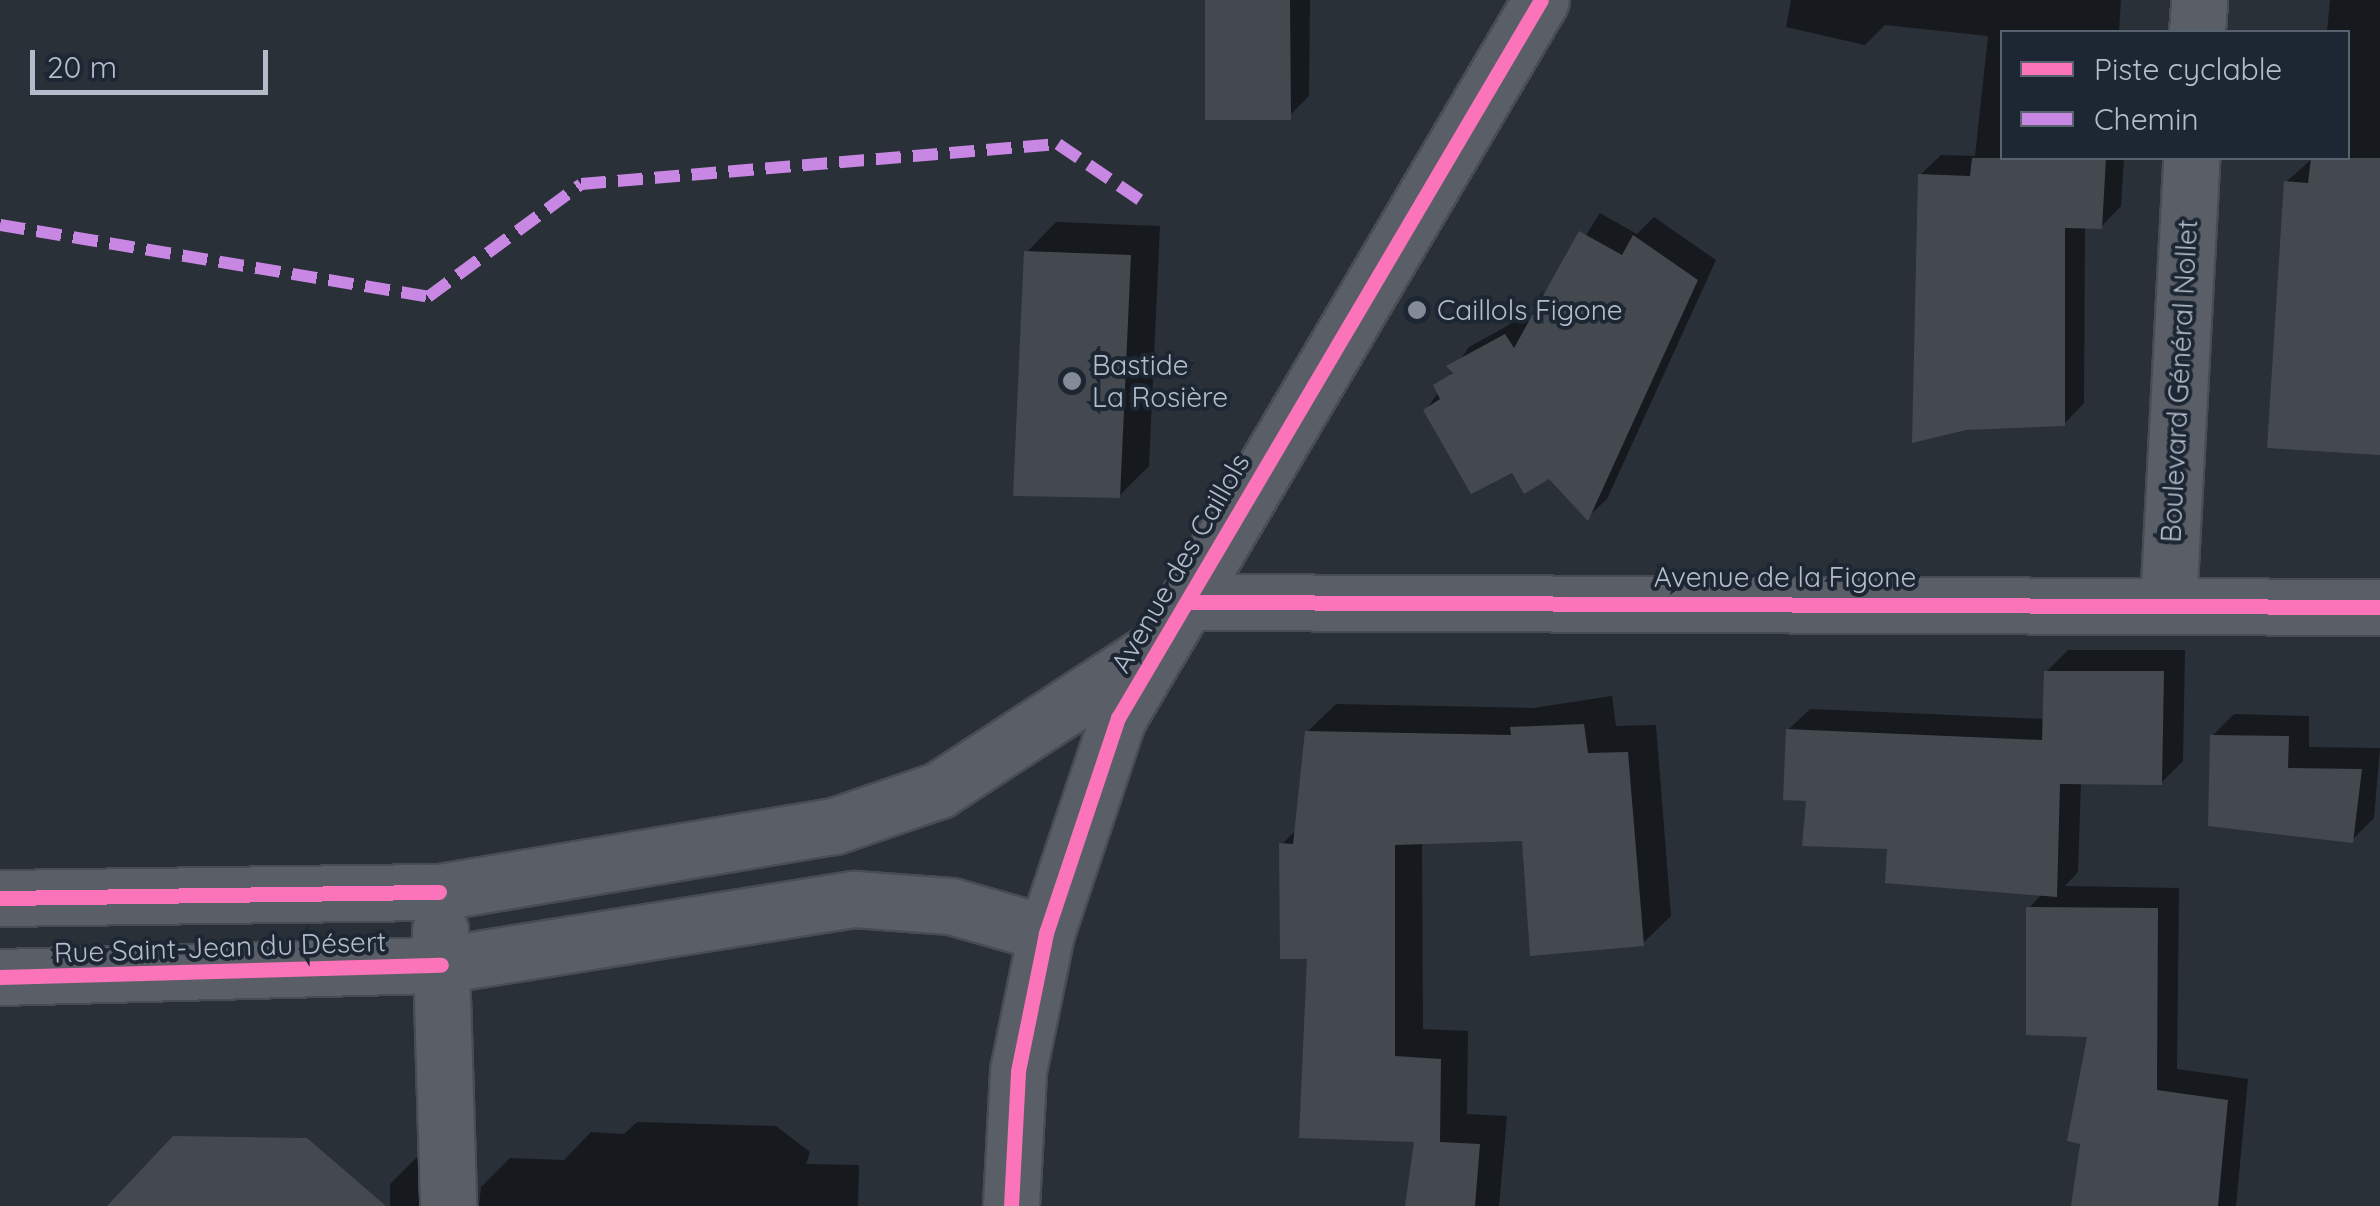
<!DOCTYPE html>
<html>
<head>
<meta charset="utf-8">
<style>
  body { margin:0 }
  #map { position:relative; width:2380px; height:1206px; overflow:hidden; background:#2a3038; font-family:Quicksand,sans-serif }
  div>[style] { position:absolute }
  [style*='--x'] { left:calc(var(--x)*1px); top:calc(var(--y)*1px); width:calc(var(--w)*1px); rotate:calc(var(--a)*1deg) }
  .shadow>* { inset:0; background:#0007 }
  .building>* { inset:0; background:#444950 }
  .roads { filter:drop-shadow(2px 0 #484c53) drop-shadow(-2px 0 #484c53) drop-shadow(0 2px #484c53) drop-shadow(0 -2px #484c53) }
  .minor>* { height:55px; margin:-27.5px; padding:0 27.5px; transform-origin:27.5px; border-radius:27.5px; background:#5a5e66 }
  .quiet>* { height:12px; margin-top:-6px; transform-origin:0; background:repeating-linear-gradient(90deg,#c787e3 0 25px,transparent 0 37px) }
  .cycleway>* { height:15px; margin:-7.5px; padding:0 7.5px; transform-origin:7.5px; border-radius:7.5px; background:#fb73b8 }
  .dots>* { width:28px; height:28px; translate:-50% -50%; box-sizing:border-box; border:5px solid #1d2633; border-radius:50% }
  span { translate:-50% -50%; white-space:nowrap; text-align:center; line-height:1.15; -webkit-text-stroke:8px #1d2633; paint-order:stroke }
  .poi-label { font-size:28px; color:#b4bcc9 }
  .left { translate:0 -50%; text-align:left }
  .street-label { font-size:28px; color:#b4bcc9 }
  .legend { position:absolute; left:2000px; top:30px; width:350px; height:130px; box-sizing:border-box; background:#1d2633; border:2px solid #59626f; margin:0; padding:12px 18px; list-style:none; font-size:30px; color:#b4bcc9 }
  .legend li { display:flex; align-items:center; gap:20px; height:50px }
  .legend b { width:50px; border:2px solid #59626f }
  .scale { position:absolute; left:30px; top:50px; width:238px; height:45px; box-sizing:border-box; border:5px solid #b4bcc9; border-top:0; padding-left:12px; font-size:30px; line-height:35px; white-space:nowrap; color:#b4bcc9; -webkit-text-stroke:8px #1d2633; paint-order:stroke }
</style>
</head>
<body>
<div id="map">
  <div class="shadow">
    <div style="clip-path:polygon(1208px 0,1310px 0,1309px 96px,1288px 117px)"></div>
    <div style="clip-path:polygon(1791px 0,2121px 0,2119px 32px,2002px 32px,2002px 158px,2124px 158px,2121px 206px,2101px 227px,2085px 226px,2084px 403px,2064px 424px,1920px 175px,1941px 155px,1975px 156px,1988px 36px,1885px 25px,1865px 45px,1786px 27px)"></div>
    <div style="clip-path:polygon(2330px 0,2380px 0,2380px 452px,2269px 446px,2286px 182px,2313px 158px,2348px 158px,2348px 32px,2327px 32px)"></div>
    <div style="clip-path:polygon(1600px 213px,1637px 234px,1654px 217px,1716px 260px,1607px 499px,1588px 517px,1550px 476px,1513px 470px,1426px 410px,1469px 347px,1525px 316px,1530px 324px)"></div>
    <div style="clip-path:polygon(1056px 222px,1160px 226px,1149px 466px,1119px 496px,1027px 252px)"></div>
    <div style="clip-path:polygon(2068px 650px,2185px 650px,2183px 761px,2161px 783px,2081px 782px,2078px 872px,2065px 886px,2179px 888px,2177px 1069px,2248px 1079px,2236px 1206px,2074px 1206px,2090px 1035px,2029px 908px,2043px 893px,1889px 847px,1808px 799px,1788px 730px,1810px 709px,2045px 719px,2046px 672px)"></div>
    <div style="clip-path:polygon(1612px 696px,1616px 726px,1656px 725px,1671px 916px,1642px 944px,1524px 839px,1422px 841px,1423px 1029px,1468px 1031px,1467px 1114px,1507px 1116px,1499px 1206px,1408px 1206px,1417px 1140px,1310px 956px,1282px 844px,1297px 829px,1307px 732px,1336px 704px,1533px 708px)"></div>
    <div style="clip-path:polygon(2234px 714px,2309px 716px,2309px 747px,2380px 748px,2374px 818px,2352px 840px,2212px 736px)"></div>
    <div style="clip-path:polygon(637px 1122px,776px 1126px,810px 1152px,806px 1164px,859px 1165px,858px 1206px,479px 1206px,481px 1187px,510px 1158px,564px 1160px,591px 1132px,624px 1134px)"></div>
    <div style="clip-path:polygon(419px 1155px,472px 1206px,390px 1206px,390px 1184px)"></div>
  </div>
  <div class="building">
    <div style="clip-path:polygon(1205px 0,1290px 0,1291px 120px,1205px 120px)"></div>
    <div style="clip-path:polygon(1972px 158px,2106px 158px,2102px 229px,2065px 228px,2065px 426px,1966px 430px,1912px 443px,1918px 174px,1970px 176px)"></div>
    <div style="clip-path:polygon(2311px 158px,2380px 158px,2380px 455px,2267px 448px,2284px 181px,2308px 183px)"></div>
    <div style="clip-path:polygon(1579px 231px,1622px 255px,1633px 235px,1698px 280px,1588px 521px,1549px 479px,1524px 494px,1512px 473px,1471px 494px,1423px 410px,1440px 399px,1433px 385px,1453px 373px,1446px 366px,1505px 334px,1514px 348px)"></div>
    <div style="clip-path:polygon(1024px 251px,1131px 255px,1120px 498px,1013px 496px)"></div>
    <div style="clip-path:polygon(2044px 671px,2164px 671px,2162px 785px,2060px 784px,2057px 897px,1885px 883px,1887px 849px,1802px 846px,1806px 801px,1783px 800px,1786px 729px,2042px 740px)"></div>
    <div style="clip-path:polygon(1584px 724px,1588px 753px,1628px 752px,1644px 946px,1530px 956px,1522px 841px,1395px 845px,1395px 1056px,1441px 1059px,1440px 1142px,1480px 1144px,1475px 1206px,1405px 1206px,1414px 1142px,1299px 1138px,1307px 959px,1280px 959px,1279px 843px,1293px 844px,1305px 731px,1511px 735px,1510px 727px)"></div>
    <div style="clip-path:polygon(2210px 735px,2289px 736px,2288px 768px,2362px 769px,2353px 843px,2208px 826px)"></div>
    <div style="clip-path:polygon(2026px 907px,2158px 908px,2157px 1090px,2228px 1100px,2218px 1206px,2071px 1206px,2080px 1144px,2067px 1141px,2087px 1037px,2026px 1035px)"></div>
    <div style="clip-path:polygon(173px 1136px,307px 1138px,386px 1206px,107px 1206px)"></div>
  </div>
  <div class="roads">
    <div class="minor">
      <div style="--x:2197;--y:32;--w:32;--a:-86"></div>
      <div style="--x:1191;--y:602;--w:1189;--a:0.24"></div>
      <div style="--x:2168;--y:604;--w:447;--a:-87"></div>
      <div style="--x:0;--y:898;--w:439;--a:-0.8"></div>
      <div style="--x:439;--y:892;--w:400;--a:-9.5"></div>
      <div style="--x:834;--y:826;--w:111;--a:-18.9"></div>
      <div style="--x:939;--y:790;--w:257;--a:-33.1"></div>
      <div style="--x:440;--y:930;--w:276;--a:88.3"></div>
      <div style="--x:0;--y:977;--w:441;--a:-1.6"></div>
      <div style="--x:441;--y:965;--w:419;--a:-9.1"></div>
      <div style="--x:855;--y:899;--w:96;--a:4.2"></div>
      <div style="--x:951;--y:906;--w:99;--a:15.9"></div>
      <div style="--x:1011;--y:1206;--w:135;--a:-87"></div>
      <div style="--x:1018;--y:1071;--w:141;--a:-78.5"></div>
      <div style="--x:1046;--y:933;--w:227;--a:-71.5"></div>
      <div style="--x:1118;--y:718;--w:833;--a:-59.5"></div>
    </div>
  </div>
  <div class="quiet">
    <div style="--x:0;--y:225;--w:434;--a:9.5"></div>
    <div style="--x:428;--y:297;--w:190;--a:-36.4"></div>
    <div style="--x:581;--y:184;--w:479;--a:-4.8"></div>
    <div style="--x:1058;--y:144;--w:99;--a:34.3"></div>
  </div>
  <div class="cycleway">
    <div style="--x:1191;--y:602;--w:1189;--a:0.24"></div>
    <div style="--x:0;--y:898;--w:439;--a:-0.8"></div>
    <div style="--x:0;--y:977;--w:441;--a:-1.6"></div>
    <div style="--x:1011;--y:1206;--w:135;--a:-87"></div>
    <div style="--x:1018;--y:1071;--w:141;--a:-78.5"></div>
    <div style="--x:1046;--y:933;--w:227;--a:-71.5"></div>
    <div style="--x:1118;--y:718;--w:833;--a:-59.5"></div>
  </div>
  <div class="dots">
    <div style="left:1417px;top:310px;background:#848b96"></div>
    <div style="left:1072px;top:381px;background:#848b96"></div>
  </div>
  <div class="poi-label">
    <span class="left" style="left:1437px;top:310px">Caillols Figone</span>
    <span class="left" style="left:1092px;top:381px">Bastide<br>La Rosière</span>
  </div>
  <div class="street-label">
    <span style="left:2179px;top:381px;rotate:-87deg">Boulevard Général Nollet</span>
    <span style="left:1180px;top:563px;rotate:-60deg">Avenue des Caillols</span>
    <span style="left:1785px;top:577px">Avenue de la Figone</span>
    <span style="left:220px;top:947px;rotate:-2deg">Rue Saint-Jean du Désert</span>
  </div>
  <ul class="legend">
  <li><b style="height:12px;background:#fb73b8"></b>Piste cyclable</li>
  <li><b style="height:12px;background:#c787e3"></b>Chemin</li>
  </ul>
  <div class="scale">20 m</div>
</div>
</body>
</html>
